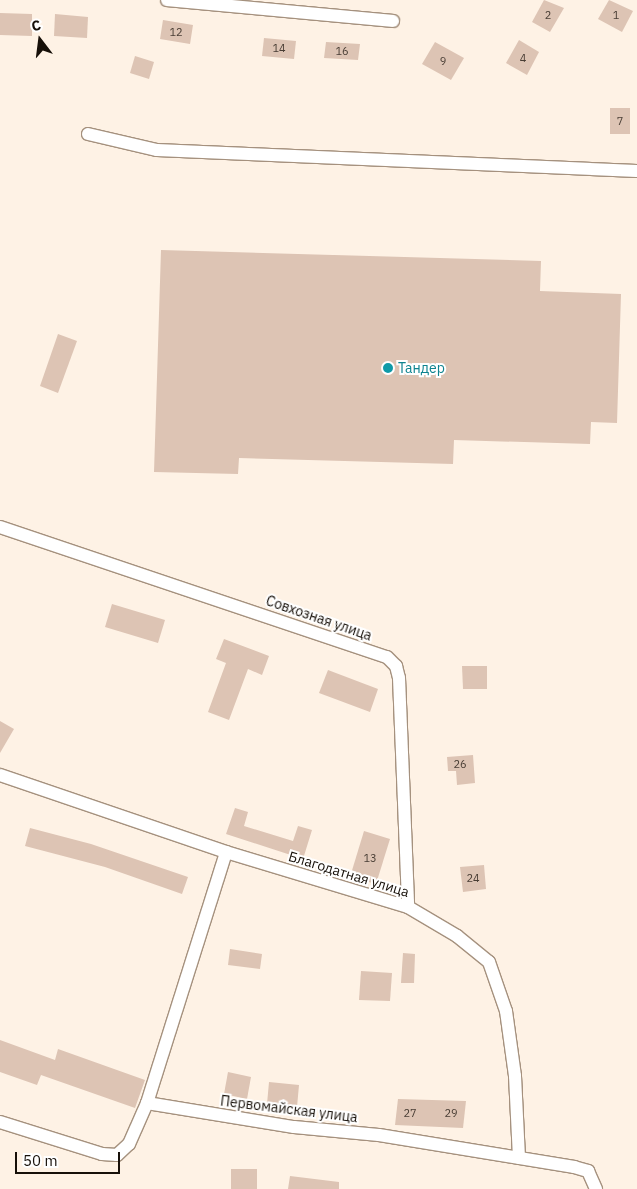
<!DOCTYPE html>
<html>
<head>
<meta charset="utf-8">
<style>
  body { margin:0 }
  #map { position:relative; width:637px; height:1189px; overflow:hidden; background:#fef2e5; font-family:"IBM Plex Sans",sans-serif }
  div>[style] { position:absolute }
  [style*='--x'] { left:calc(var(--x)*1px); top:calc(var(--y)*1px); width:calc(var(--w)*1px); rotate:calc(var(--a)*1deg) }
  .building>* { inset:0; background:#ddc4b4 }
  .roads { filter:drop-shadow(1px 0 #a5917e) drop-shadow(-1px 0 #a5917e) drop-shadow(0 1px #a5917e) drop-shadow(0 -1px #a5917e) }
  .minor>* { height:12px; margin:-6px; padding:0 6px; transform-origin:6px; border-radius:6px; background:#fff }
  .dots>* { width:14px; height:14px; translate:-50% -50%; box-sizing:border-box; border:2px solid #fff; border-radius:50% }
  span { translate:-50% -50%; white-space:nowrap; text-align:center; line-height:1.15; -webkit-text-stroke:4px #fff; paint-order:stroke }
  .number-label { font-size:11px; color:#483d34 }
  .number-label span { -webkit-text-stroke-width:0 }
  .culture-label { font-size:14px; color:#0d838f }
  .left { translate:0 -50%; text-align:left }
  .street-label { font-size:14px; color:#171009 }
  .north { position:absolute; left:15px; top:15px; width:50px; height:50px; -webkit-text-stroke:4px #fff; paint-order:stroke; rotate:345deg; font-size:14px; font-weight:700; line-height:20px; text-align:center; color:#171009 }
  .north::after { content:''; display:block; margin:auto; width:18px; height:22px; background:#171009; clip-path:polygon(50% 0,100% 100%,50% 72%,0 100%) }
  .scale { position:absolute; left:15px; top:1152px; width:105px; height:22px; box-sizing:border-box; border:2px solid #171009; border-top:0; padding-left:6px; font-size:15px; line-height:18px; white-space:nowrap; color:#171009; -webkit-text-stroke:4px #fff; paint-order:stroke }
</style>
</head>
<body>
<div id="map">
  <div class="building">
    <div style="clip-path:polygon(544px 0,564px 8px,550px 32px,532px 22px)"></div>
    <div style="clip-path:polygon(609px 0,633px 11px,622px 32px,598px 19px)"></div>
    <div style="clip-path:polygon(0 13px,32px 14px,32px 36px,0 35px)"></div>
    <div style="clip-path:polygon(55px 14px,88px 17px,87px 38px,54px 36px)"></div>
    <div style="clip-path:polygon(163px 20px,193px 25px,190px 44px,160px 39px)"></div>
    <div style="clip-path:polygon(264px 38px,296px 41px,294px 59px,262px 56px)"></div>
    <div style="clip-path:polygon(519px 40px,539px 52px,527px 75px,506px 63px)"></div>
    <div style="clip-path:polygon(326px 42px,360px 44px,358px 60px,324px 58px)"></div>
    <div style="clip-path:polygon(435px 42px,464px 58px,451px 80px,422px 64px)"></div>
    <div style="clip-path:polygon(135px 56px,154px 62px,149px 79px,130px 73px)"></div>
    <div style="clip-path:polygon(610px 108px,630px 108px,630px 134px,610px 134px)"></div>
    <div style="clip-path:polygon(161px 250px,541px 261px,540px 291px,621px 294px,617px 423px,591px 422px,590px 444px,454px 440px,453px 464px,239px 458px,238px 474px,154px 472px)"></div>
    <div style="clip-path:polygon(58px 334px,77px 341px,58px 393px,40px 386px)"></div>
    <div style="clip-path:polygon(112px 604px,165px 620px,158px 643px,105px 627px)"></div>
    <div style="clip-path:polygon(224px 639px,269px 656px,262px 675px,248px 669px,229px 720px,208px 712px,226px 663px,216px 659px)"></div>
    <div style="clip-path:polygon(462px 666px,487px 666px,487px 689px,463px 689px)"></div>
    <div style="clip-path:polygon(328px 670px,378px 689px,370px 712px,319px 693px)"></div>
    <div style="clip-path:polygon(0 721px,14px 729px,0 753px)"></div>
    <div style="clip-path:polygon(473px 755px,475px 783px,457px 785px,456px 771px,448px 771px,447px 757px)"></div>
    <div style="clip-path:polygon(235px 808px,248px 812px,244px 826px,293px 841px,298px 826px,312px 830px,303px 859px,226px 834px)"></div>
    <div style="clip-path:polygon(30px 828px,91px 844px,188px 877px,182px 894px,105px 867px,25px 846px)"></div>
    <div style="clip-path:polygon(364px 831px,390px 839px,376px 884px,350px 877px)"></div>
    <div style="clip-path:polygon(484px 865px,486px 889px,463px 892px,460px 867px)"></div>
    <div style="clip-path:polygon(230px 949px,262px 954px,260px 969px,228px 965px)"></div>
    <div style="clip-path:polygon(403px 953px,415px 954px,414px 983px,401px 983px)"></div>
    <div style="clip-path:polygon(361px 971px,392px 973px,390px 1001px,359px 1000px)"></div>
    <div style="clip-path:polygon(0 1040px,55px 1060px,58px 1049px,145px 1080px,135px 1108px,41px 1075px,37px 1085px,0 1072px)"></div>
    <div style="clip-path:polygon(228px 1072px,251px 1077px,247px 1099px,224px 1094px)"></div>
    <div style="clip-path:polygon(269px 1082px,299px 1085px,297px 1107px,267px 1104px)"></div>
    <div style="clip-path:polygon(398px 1099px,466px 1101px,463px 1128px,395px 1125px)"></div>
    <div style="clip-path:polygon(231px 1169px,257px 1169px,257px 1189px,231px 1189px)"></div>
    <div style="clip-path:polygon(290px 1176px,339px 1182px,339px 1189px,288px 1189px)"></div>
  </div>
  <div class="roads">
    <div class="minor">
      <div style="--x:167;--y:0;--w:227;--a:5.3"></div>
      <div style="--x:88;--y:134;--w:71;--a:13.1"></div>
      <div style="--x:157;--y:150;--w:480;--a:2.5"></div>
      <div style="--x:0;--y:527;--w:408;--a:18.6"></div>
      <div style="--x:387;--y:657;--w:13;--a:45"></div>
      <div style="--x:396;--y:666;--w:12;--a:76"></div>
      <div style="--x:399;--y:678;--w:229;--a:87.7"></div>
      <div style="--x:0;--y:775;--w:239;--a:18.8"></div>
      <div style="--x:226;--y:852;--w:190;--a:16.8"></div>
      <div style="--x:408;--y:907;--w:57;--a:30.6"></div>
      <div style="--x:457;--y:936;--w:41;--a:39.1"></div>
      <div style="--x:489;--y:962;--w:52;--a:70.9"></div>
      <div style="--x:506;--y:1011;--w:66;--a:82.1"></div>
      <div style="--x:515;--y:1076;--w:82;--a:87.2"></div>
      <div style="--x:147;--y:1103;--w:149;--a:9.3"></div>
      <div style="--x:294;--y:1127;--w:85;--a:5.4"></div>
      <div style="--x:379;--y:1135;--w:198;--a:9.3"></div>
      <div style="--x:574;--y:1167;--w:15;--a:16"></div>
      <div style="--x:588;--y:1171;--w:20;--a:66"></div>
      <div style="--x:0;--y:1122;--w:107;--a:17.4"></div>
      <div style="--x:102;--y:1154;--w:15;--a:4"></div>
      <div style="--x:117;--y:1155;--w:16;--a:-43"></div>
      <div style="--x:129;--y:1144;--w:45;--a:-66.3"></div>
      <div style="--x:147;--y:1103;--w:263;--a:-72.5"></div>
    </div>
  </div>
  <div class="dots">
    <div style="left:388px;top:368px;background:#0f9aa8"></div>
  </div>
  <div class="number-label">
    <span style="left:548px;top:15px">2</span>
    <span style="left:616px;top:15px">1</span>
    <span style="left:176px;top:32px">12</span>
    <span style="left:279px;top:48px">14</span>
    <span style="left:342px;top:51px">16</span>
    <span style="left:523px;top:58px">4</span>
    <span style="left:443px;top:61px">9</span>
    <span style="left:620px;top:121px">7</span>
    <span style="left:460px;top:764px">26</span>
    <span style="left:370px;top:858px">13</span>
    <span style="left:473px;top:878px">24</span>
    <span style="left:410px;top:1113px">27</span>
    <span style="left:451px;top:1113px">29</span>
  </div>
  <div class="culture-label">
    <span class="left" style="left:398px;top:368px">Тандер</span>
  </div>
  <div class="street-label">
    <span style="left:319px;top:618px;rotate:19deg">Совхозная улица</span>
    <span style="left:349px;top:874px;rotate:17deg">Благодатная улица</span>
    <span style="left:289px;top:1109px;rotate:7deg">Первомайская улица</span>
  </div>
  <div class="north">С</div>
  <div class="scale">50 m</div>
</div>
</body>
</html>
